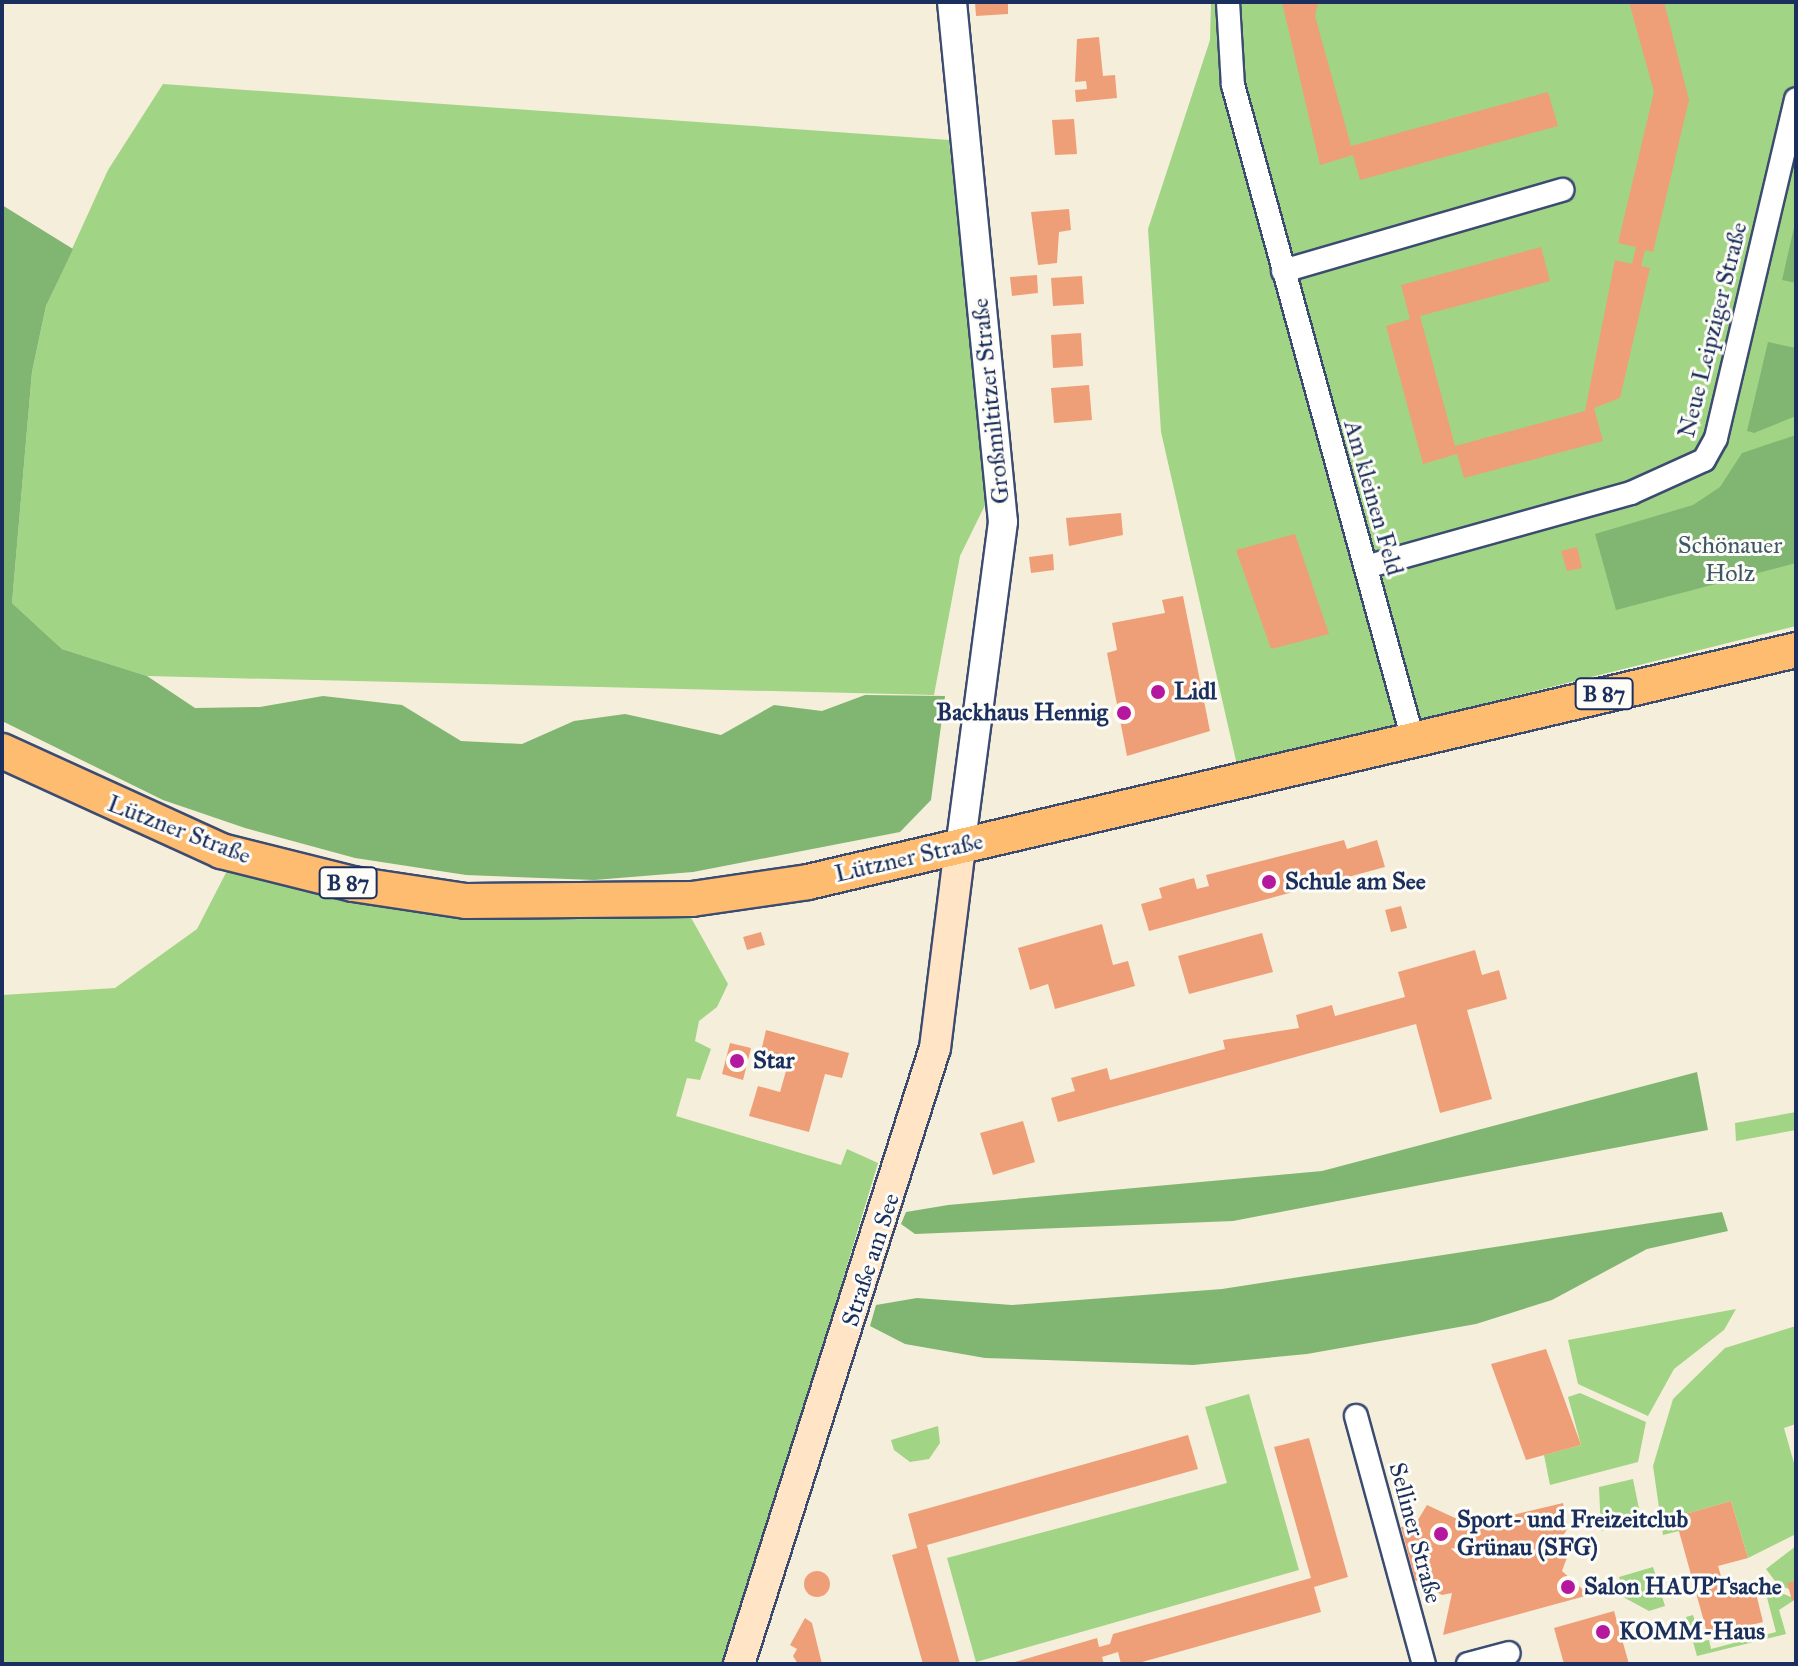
<!DOCTYPE html>
<html>
<head>
<meta charset="utf-8">
<style>
  body { margin:0 }
  #map { position:relative; width:1798px; height:1666px; overflow:hidden; background:#f5eedb; font-family:"IM FELL Great Primer",serif }
  div>[style] { position:absolute }
  [style*='--x'] { left:calc(var(--x)*1px); top:calc(var(--y)*1px); width:calc(var(--w)*1px); rotate:calc(var(--a)*1deg) }
  .green>* { inset:0; background:#a1d484 }
  .forest>* { inset:0; background:#80b672 }
  .building>* { inset:0; background:#ef9f78 }
  .round { border-radius:50% }
  .roads { filter:drop-shadow(2px 0 #3c4c71) drop-shadow(-2px 0 #3c4c71) drop-shadow(0 2px #3c4c71) drop-shadow(0 -2px #3c4c71) }
  .minor>* { height:22px; margin:-11px; padding:0 11px; transform-origin:11px; border-radius:11px; background:#fff }
  .tertiary>* { height:28px; margin:-14px; padding:0 14px; transform-origin:14px; border-radius:14px; background:#fff }
  .secondary>* { height:30px; margin:-15px; padding:0 15px; transform-origin:15px; border-radius:15px; background:#ffe4c6 }
  .primary>* { height:34px; margin:-17px; padding:0 17px; transform-origin:17px; border-radius:17px; background:#febc70 }
  .dots>* { width:22px; height:22px; translate:-50% -50%; box-sizing:border-box; border:4px solid #fdfcf7; border-radius:50% }
  span { translate:-50% -50%; white-space:nowrap; text-align:center; line-height:1.15; -webkit-text-stroke:6px #fdfcf7; paint-order:stroke }
  .shield-label span { padding:2px 6px; background:#fdfcf7; border:2px solid; border-radius:6px; -webkit-text-stroke-width:0 }
  .shield-label { font-size:22px; color:#1b2f5e; font-weight:700 }
  .street-label { font-size:24px; color:#1b2f5e }
  .park-label { font-size:24px; color:#3c5868 }
  .poi-label { font-size:24px; color:#1b2f5e; font-weight:700 }
  .left { translate:0 -50%; text-align:left }
  .right { translate:-100% -50%; text-align:right }
  .frame { position:absolute; inset:0; border:4px solid #1b2f5e; pointer-events:none }
</style>
</head>
<body>
<div id="map">
  <div class="green">
    <div style="clip-path:polygon(1211px 2px,1796px 2px,1796px 626px,1237px 765px,1161px 432px,1148px 229px,1210px 40px)"></div>
    <div style="clip-path:polygon(163px 84px,949px 140px,987px 501px,960px 556px,934px 695px,147px 676px,62px 649px,12px 603px,32px 372px,46px 306px,108px 170px)"></div>
    <div style="clip-path:polygon(231px 863px,689px 914px,728px 984px,717px 1007px,699px 1021px,695px 1041px,711px 1049px,700px 1080px,687px 1078px,676px 1116px,841px 1165px,847px 1149px,878px 1163px,727px 1664px,2px 1664px,2px 995px,115px 988px,197px 929px)"></div>
    <div style="clip-path:polygon(1796px 1112px,1796px 1130px,1736px 1141px,1735px 1123px)"></div>
    <div style="clip-path:polygon(1736px 1309px,1724px 1330px,1674px 1369px,1648px 1416px,1578px 1384px,1568px 1340px)"></div>
    <div style="clip-path:polygon(1796px 1326px,1796px 1424px,1784px 1428px,1796px 1470px,1796px 1534px,1748px 1558px,1731px 1501px,1675px 1517px,1679px 1531px,1663px 1535px,1653px 1466px,1673px 1399px,1725px 1348px)"></div>
    <div style="clip-path:polygon(1580px 1393px,1646px 1422px,1638px 1462px,1550px 1485px,1544px 1455px,1581px 1445px,1568px 1397px)"></div>
    <div style="clip-path:polygon(1249px 1394px,1299px 1570px,976px 1662px,947px 1558px,1227px 1483px,1205px 1407px)"></div>
    <div style="clip-path:polygon(938px 1426px,940px 1443px,929px 1459px,910px 1462px,894px 1450px,891px 1440px)"></div>
    <div style="clip-path:polygon(1633px 1479px,1641px 1519px,1601px 1531px,1599px 1487px)"></div>
    <div style="clip-path:polygon(1796px 1546px,1796px 1581px,1789px 1589px,1778px 1585px,1766px 1569px)"></div>
    <div style="clip-path:polygon(1653px 1567px,1665px 1606px,1649px 1611px,1625px 1598px,1619px 1577px)"></div>
    <div style="clip-path:polygon(1764px 1586px,1796px 1599px,1779px 1610px,1786px 1634px,1697px 1656px,1686px 1617px,1693px 1615px,1701px 1641px,1709px 1640px,1711px 1649px,1776px 1632px)"></div>
  </div>
  <div class="forest">
    <div style="clip-path:polygon(2px 205px,73px 249px,46px 306px,32px 372px,12px 603px,62px 649px,147px 676px,195px 708px,260px 707px,323px 696px,402px 705px,461px 741px,522px 744px,574px 721px,625px 714px,721px 735px,774px 705px,822px 711px,865px 695px,945px 696px,931px 800px,900px 832px,693px 872px,594px 880px,466px 875px,355px 858px,245px 828px,163px 800px,2px 721px)"></div>
    <div style="clip-path:polygon(1796px 219px,1796px 283px,1782px 280px)"></div>
    <div style="clip-path:polygon(1768px 342px,1796px 348px,1796px 416px,1754px 433px,1747px 431px)"></div>
    <div style="clip-path:polygon(1796px 435px,1796px 563px,1616px 610px,1595px 534px,1693px 505px,1720px 487px,1742px 453px)"></div>
    <div style="clip-path:polygon(1697px 1072px,1708px 1130px,1233px 1221px,915px 1234px,901px 1224px,906px 1212px,948px 1205px,1322px 1171px)"></div>
    <div style="clip-path:polygon(1722px 1212px,1728px 1231px,1647px 1249px,1552px 1300px,1476px 1324px,1307px 1354px,1193px 1365px,985px 1358px,905px 1344px,870px 1326px,876px 1305px,917px 1298px,1012px 1305px,1222px 1289px)"></div>
  </div>
  <div class="building">
    <div style="clip-path:polygon(975px 2px,1008px 2px,1008px 14px,976px 16px)"></div>
    <div style="clip-path:polygon(1282px 2px,1318px 2px,1315px 16px,1351px 146px,1548px 92px,1558px 126px,1360px 180px,1353px 155px,1320px 165px)"></div>
    <div style="clip-path:polygon(1629px 2px,1664px 2px,1689px 100px,1653px 252px,1645px 250px,1641px 266px,1650px 268px,1620px 398px,1594px 408px,1603px 441px,1464px 478px,1457px 454px,1423px 464px,1386px 326px,1410px 319px,1401px 285px,1541px 247px,1550px 281px,1420px 316px,1455px 446px,1585px 411px,1615px 260px,1632px 264px,1636px 247px,1618px 243px,1654px 92px)"></div>
    <div style="clip-path:polygon(1099px 37px,1103px 76px,1115px 75px,1117px 98px,1076px 102px,1075px 90px,1087px 89px,1086px 81px,1075px 82px,1077px 39px)"></div>
    <div style="clip-path:polygon(1074px 119px,1077px 154px,1055px 155px,1052px 120px)"></div>
    <div style="clip-path:polygon(1069px 209px,1071px 230px,1059px 232px,1057px 263px,1038px 265px,1031px 212px)"></div>
    <div style="clip-path:polygon(1037px 275px,1038px 293px,1012px 296px,1010px 277px)"></div>
    <div style="clip-path:polygon(1082px 276px,1084px 304px,1053px 306px,1051px 278px)"></div>
    <div style="clip-path:polygon(1081px 333px,1083px 366px,1053px 368px,1051px 335px)"></div>
    <div style="clip-path:polygon(1089px 385px,1092px 420px,1054px 423px,1051px 388px)"></div>
    <div style="clip-path:polygon(1121px 513px,1123px 535px,1069px 546px,1066px 518px)"></div>
    <div style="clip-path:polygon(1295px 534px,1329px 634px,1271px 649px,1236px 550px)"></div>
    <div style="clip-path:polygon(1577px 547px,1582px 568px,1567px 571px,1561px 551px)"></div>
    <div style="clip-path:polygon(1053px 554px,1054px 570px,1031px 573px,1029px 557px)"></div>
    <div style="clip-path:polygon(1183px 596px,1210px 731px,1127px 756px,1107px 653px,1117px 650px,1112px 623px,1165px 613px,1162px 600px)"></div>
    <div style="clip-path:polygon(1344px 840px,1347px 849px,1377px 840px,1385px 867px,1149px 931px,1141px 904px,1162px 898px,1159px 888px,1194px 878px,1197px 889px,1209px 886px,1206px 875px)"></div>
    <div style="clip-path:polygon(1401px 906px,1407px 928px,1391px 932px,1385px 910px)"></div>
    <div style="clip-path:polygon(1102px 924px,1113px 965px,1128px 961px,1135px 986px,1055px 1009px,1048px 984px,1030px 990px,1018px 948px)"></div>
    <div style="clip-path:polygon(761px 932px,765px 945px,747px 950px,743px 937px)"></div>
    <div style="clip-path:polygon(1262px 933px,1273px 972px,1189px 994px,1178px 956px)"></div>
    <div style="clip-path:polygon(1475px 950px,1482px 975px,1499px 970px,1507px 999px,1467px 1010px,1492px 1099px,1440px 1113px,1416px 1024px,1058px 1122px,1051px 1098px,1075px 1091px,1071px 1078px,1107px 1068px,1110px 1080px,1225px 1049px,1223px 1040px,1299px 1028px,1296px 1015px,1332px 1005px,1335px 1016px,1405px 997px,1398px 972px)"></div>
    <div style="clip-path:polygon(766px 1030px,849px 1053px,842px 1078px,825px 1074px,809px 1132px,749px 1116px,758px 1086px,780px 1092px,788px 1064px,760px 1056px)"></div>
    <div style="clip-path:polygon(730px 1043px,751px 1048px,743px 1080px,722px 1074px)"></div>
    <div style="clip-path:polygon(1023px 1121px,1035px 1162px,993px 1175px,980px 1133px)"></div>
    <div style="clip-path:polygon(1546px 1349px,1581px 1445px,1526px 1460px,1491px 1364px)"></div>
    <div style="clip-path:polygon(1188px 1435px,1198px 1469px,927px 1545px,960px 1664px,923px 1664px,892px 1555px,917px 1548px,908px 1514px)"></div>
    <div style="clip-path:polygon(1309px 1438px,1348px 1577px,1314px 1587px,1321px 1612px,1135px 1664px,1121px 1664px,1118px 1652px,1102px 1657px,1104px 1664px,1008px 1664px,1097px 1638px,1099px 1647px,1110px 1644px,1113px 1634px,1311px 1578px,1274px 1447px)"></div>
    <div style="clip-path:polygon(1731px 1501px,1748px 1558px,1718px 1566px,1727px 1596px,1755px 1589px,1763px 1622px,1708px 1636px,1675px 1517px)"></div>
    <div style="clip-path:polygon(1563px 1503px,1568px 1527px,1562px 1538px,1572px 1544px,1562px 1571px,1589px 1595px,1443px 1635px,1452px 1593px,1442px 1595px,1415px 1580px,1401px 1527px,1416px 1523px,1427px 1505px,1470px 1525px)"></div>
    <div class="round" style="left:804px;top:1571px;width:26px;height:26px"></div>
    <div style="clip-path:polygon(1796px 1581px,1796px 1599px,1792px 1600px,1787px 1583px)"></div>
    <div style="clip-path:polygon(1614px 1611px,1629px 1664px,1564px 1664px,1554px 1628px)"></div>
    <div style="clip-path:polygon(805px 1618px,812px 1623px,822px 1664px,798px 1664px,793px 1656px,797px 1649px,790px 1645px)"></div>
  </div>
  <div class="roads">
    <div class="minor">
      <div style="--x:1228;--y:2;--w:83;--a:86.6"></div>
      <div style="--x:1233;--y:85;--w:679;--a:74.63"></div>
      <div style="--x:1283;--y:271;--w:291;--a:-16.2"></div>
      <div style="--x:1366;--y:567;--w:275;--a:-15.6"></div>
      <div style="--x:1631;--y:493;--w:80;--a:-24.3"></div>
      <div style="--x:1704;--y:460;--w:25;--a:-61"></div>
      <div style="--x:1716;--y:438;--w:348;--a:-76.7"></div>
      <div style="--x:1356;--y:1416;--w:257;--a:74.7"></div>
      <div style="--x:1468;--y:1664;--w:42;--a:-15"></div>
    </div>
    <div class="tertiary">
      <div style="--x:952;--y:2;--w:522;--a:84.4"></div>
      <div style="--x:1003;--y:522;--w:328;--a:97.5"></div>
    </div>
    <div class="secondary">
      <div style="--x:739;--y:1664;--w:646;--a:-72.35"></div>
      <div style="--x:935;--y:1048;--w:203;--a:-82.9"></div>
    </div>
    <div class="primary">
      <div style="--x:2;--y:751;--w:241;--a:24.5"></div>
      <div style="--x:221;--y:851;--w:136;--a:14"></div>
      <div style="--x:353;--y:884;--w:114;--a:8.6"></div>
      <div style="--x:466;--y:901;--w:226;--a:-0.5"></div>
      <div style="--x:692;--y:899;--w:117;--a:-8.3"></div>
      <div style="--x:808;--y:882;--w:1015;--a:-13.21"></div>
    </div>
  </div>
  <div class="dots">
    <div style="left:1158px;top:692px;background:#b5179e"></div>
    <div style="left:1124px;top:713px;background:#b5179e"></div>
    <div style="left:1269px;top:882px;background:#b5179e"></div>
    <div style="left:737px;top:1061px;background:#b5179e"></div>
    <div style="left:1441px;top:1534px;background:#b5179e"></div>
    <div style="left:1568px;top:1587px;background:#b5179e"></div>
    <div style="left:1603px;top:1632px;background:#b5179e"></div>
  </div>
  <div class="shield-label">
    <span style="left:1604px;top:694px">B 87</span>
    <span style="left:348px;top:883px">B 87</span>
  </div>
  <div class="street-label">
    <span style="left:1713px;top:330px;rotate:-76deg">Neue Leipziger Straße</span>
    <span style="left:991px;top:401px;rotate:-96deg">Großmiltitzer Straße</span>
    <span style="left:1373px;top:498px;rotate:74deg">Am kleinen Feld</span>
    <span style="left:179px;top:830px;rotate:21deg">Lützner Straße</span>
    <span style="left:909px;top:858px;rotate:-13deg">Lützner Straße</span>
    <span style="left:871px;top:1260px;rotate:-72deg">Straße am See</span>
    <span style="left:1415px;top:1533px;rotate:75deg">Selliner Straße</span>
  </div>
  <div class="park-label">
    <span style="left:1730px;top:560px">Schönauer<br>Holz</span>
  </div>
  <div class="poi-label">
    <span class="left" style="left:1174px;top:692px">Lidl</span>
    <span class="right" style="left:1108px;top:713px">Backhaus Hennig</span>
    <span class="left" style="left:1285px;top:882px">Schule am See</span>
    <span class="left" style="left:753px;top:1061px">Star</span>
    <span class="left" style="left:1457px;top:1534px">Sport- und Freizeitclub<br>Grünau (SFG)</span>
    <span class="left" style="left:1584px;top:1587px">Salon HAUPTsache</span>
    <span class="left" style="left:1619px;top:1632px">KOMM-Haus</span>
  </div>
  <div class="frame"></div>
</div>
</body>
</html>
